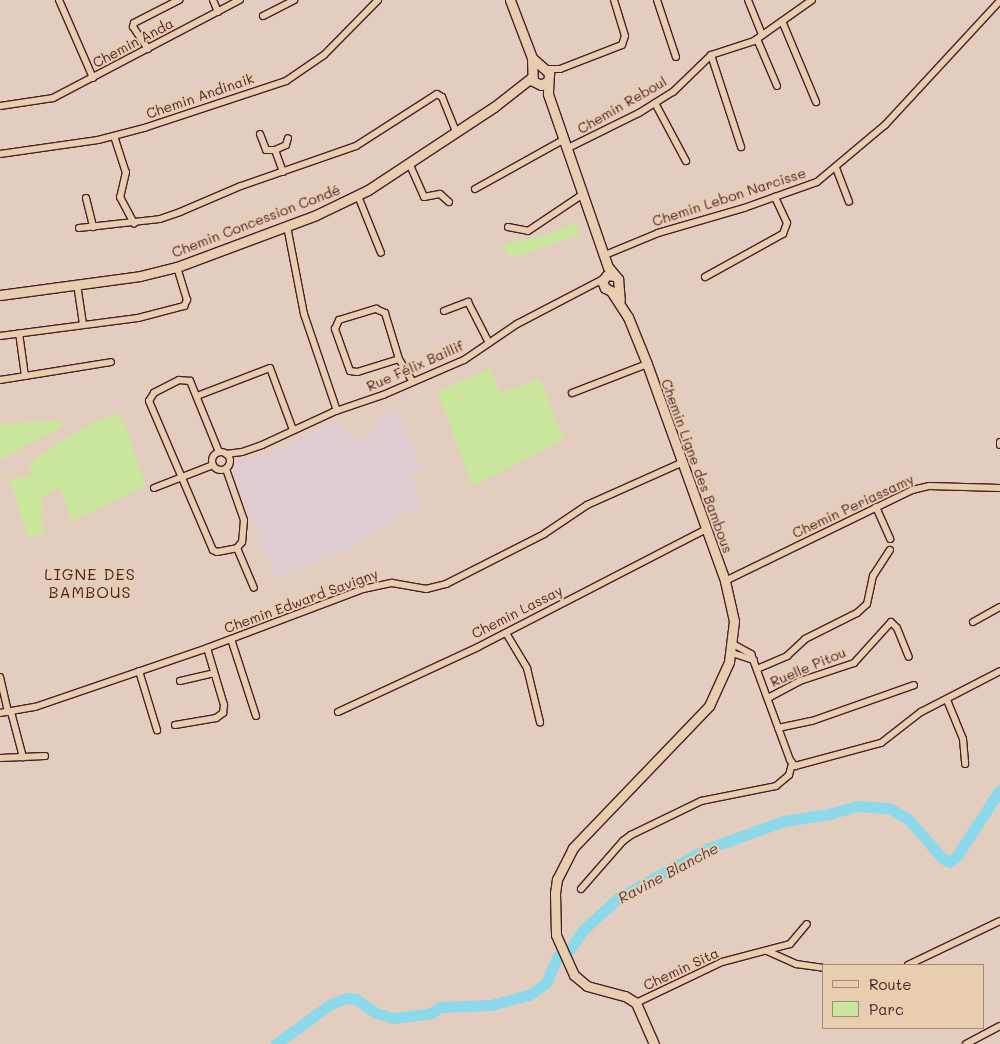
<!DOCTYPE html>
<html>
<head>
<meta charset="utf-8">
<style>
  body { margin:0 }
  #map { position:relative; width:1000px; height:1044px; overflow:hidden; background:#e3cdbe; font-family:Mali,sans-serif }
  div>[style] { position:absolute }
  [style*='--x'] { left:calc(var(--x)*1px); top:calc(var(--y)*1px); width:calc(var(--w)*1px); rotate:calc(var(--a)*1deg) }
  .built>* { inset:0; background:#deccd0 }
  .green>* { inset:0; background:#cae59c }
  .river>* { height:11px; margin:-5.5px; padding:0 5.5px; transform-origin:5.5px; border-radius:5.5px; background:#8bd9ea }
  .roads { filter:drop-shadow(1px 0 #4a1f2b) drop-shadow(-1px 0 #4a1f2b) drop-shadow(0 1px #4a1f2b) drop-shadow(0 -1px #4a1f2b) }
  .street>* { height:6px; margin:-3px; padding:0 3px; transform-origin:3px; border-radius:3px; background:#e7ceaf }
  .street>.ring { margin:-3px; padding:0; box-sizing:content-box; background:none; border:6px solid #e7ceaf; border-radius:50% }
  .secondary>* { height:9px; margin:-4.5px; padding:0 4.5px; transform-origin:4.5px; border-radius:4.5px; background:#e7ceaf }
  span { translate:-50% -50%; white-space:nowrap; text-align:center; line-height:1.15; -webkit-text-stroke:4px #e7ceaf; paint-order:stroke }
  .street-label { font-size:14px; color:#4a1f2b }
  .water-label { font-size:15px; color:#543b48; font-style:italic }
  .quarter-label { font-size:16px; color:#4a1f2b; letter-spacing:1px }
  .legend { position:absolute; left:822px; top:964px; width:162px; height:65px; box-sizing:border-box; background:#e7ceaf; border:1px solid #a8887a; margin:0; padding:6px 9px; list-style:none; font-size:15px; color:#4a1f2b }
  .legend li { display:flex; align-items:center; gap:10px; height:25px }
  .legend b { width:25px; border:1px solid #a8887a }
</style>
</head>
<body>
<div id="map">
  <div class="built">
    <div style="clip-path:polygon(397px 409px,422px 470px,410px 474px,422px 505px,421px 510px,410px 511px,352px 548px,277px 579px,238px 485px,233px 471px,235px 463px,241px 458px,259px 456px,302px 439px,335px 421px,355px 441px,374px 431px,377px 421px)"></div>
  </div>
  <div class="green">
    <div style="clip-path:polygon(576px 222px,579px 235px,509px 259px,504px 248px,505px 243px,547px 235px)"></div>
    <div style="clip-path:polygon(491px 368px,500px 393px,539px 379px,564px 439px,473px 487px,437px 392px)"></div>
    <div style="clip-path:polygon(116px 413px,125px 424px,146px 486px,72px 521px,59px 488px,42px 497px,41px 522px,46px 532px,28px 538px,9px 479px,29px 476px,31px 464px,37px 457px,86px 426px)"></div>
    <div style="clip-path:polygon(60px 420px,62px 427px,0 460px,0 424px)"></div>
  </div>
  <div class="river">
    <div style="--x:276;--y:1044;--w:66;--a:-36.3"></div>
    <div style="--x:329;--y:1005;--w:18;--a:-22"></div>
    <div style="--x:346;--y:998;--w:10;--a:6"></div>
    <div style="--x:356;--y:999;--w:24;--a:35"></div>
    <div style="--x:376;--y:1013;--w:18;--a:16"></div>
    <div style="--x:393;--y:1018;--w:38;--a:-7"></div>
    <div style="--x:431;--y:1013;--w:11;--a:-34"></div>
    <div style="--x:440;--y:1007;--w:51;--a:-2.2"></div>
    <div style="--x:491;--y:1005;--w:39;--a:-15"></div>
    <div style="--x:529;--y:995;--w:21;--a:-35"></div>
    <div style="--x:546;--y:983;--w:30;--a:-66"></div>
    <div style="--x:558;--y:956;--w:15;--a:-32"></div>
    <div style="--x:571;--y:948;--w:20;--a:-57"></div>
    <div style="--x:582;--y:931;--w:49;--a:-42.5"></div>
    <div style="--x:618;--y:898;--w:101;--a:-29.1"></div>
    <div style="--x:706;--y:849;--w:83;--a:-19.7"></div>
    <div style="--x:784;--y:821;--w:46;--a:-8.8"></div>
    <div style="--x:829;--y:814;--w:29;--a:-16"></div>
    <div style="--x:857;--y:806;--w:32;--a:4"></div>
    <div style="--x:889;--y:808;--w:22;--a:30"></div>
    <div style="--x:908;--y:819;--w:52;--a:48.9"></div>
    <div style="--x:942;--y:858;--w:8;--a:30"></div>
    <div style="--x:949;--y:862;--w:9;--a:-36"></div>
    <div style="--x:956;--y:857;--w:80;--a:-56.7"></div>
  </div>
  <div class="roads">
    <div class="street">
      <div style="--x:59;--y:0;--w:85;--a:66.4"></div>
      <div style="--x:213;--y:0;--w:13;--a:67"></div>
      <div style="--x:657;--y:0;--w:60;--a:71.6"></div>
      <div style="--x:748;--y:0;--w:38;--a:68"></div>
      <div style="--x:263;--y:16;--w:35;--a:-27"></div>
      <div style="--x:782;--y:21;--w:88;--a:67.2"></div>
      <div style="--x:757;--y:39;--w:51;--a:66.9"></div>
      <div style="--x:148;--y:49;--w:27;--a:-124"></div>
      <div style="--x:133;--y:27;--w:4;--a:-76"></div>
      <div style="--x:134;--y:23;--w:51;--a:-27.1"></div>
      <div style="--x:711;--y:55;--w:97;--a:71.9"></div>
      <div style="--x:546;--y:69;--w:14;--a:0"></div>
      <div style="--x:560;--y:69;--w:66;--a:-21.2"></div>
      <div style="--x:622;--y:45;--w:9;--a:-72"></div>
      <div style="--x:625;--y:36;--w:38;--a:-107"></div>
      <div style="--x:655;--y:103;--w:66;--a:61.9"></div>
      <div style="--x:0;--y:106;--w:54;--a:-8.6"></div>
      <div style="--x:53;--y:98;--w:211;--a:-27.7"></div>
      <div style="--x:260;--y:134;--w:17;--a:69"></div>
      <div style="--x:266;--y:150;--w:9;--a:0"></div>
      <div style="--x:114;--y:136;--w:38;--a:72"></div>
      <div style="--x:126;--y:172;--w:26;--a:103"></div>
      <div style="--x:120;--y:197;--w:30;--a:62"></div>
      <div style="--x:566;--y:149;--w:81;--a:-26.3"></div>
      <div style="--x:639;--y:113;--w:40;--a:-32"></div>
      <div style="--x:673;--y:92;--w:53;--a:-44.2"></div>
      <div style="--x:711;--y:55;--w:45;--a:-18"></div>
      <div style="--x:754;--y:41;--w:71;--a:-35.3"></div>
      <div style="--x:0;--y:154;--w:99;--a:-8.1"></div>
      <div style="--x:98;--y:140;--w:48;--a:-14.6"></div>
      <div style="--x:144;--y:128;--w:150;--a:-18.3"></div>
      <div style="--x:286;--y:81;--w:46;--a:-34.4"></div>
      <div style="--x:324;--y:55;--w:77;--a:-45.5"></div>
      <div style="--x:409;--y:163;--w:37;--a:66"></div>
      <div style="--x:424;--y:197;--w:16;--a:-11"></div>
      <div style="--x:440;--y:194;--w:12;--a:42"></div>
      <div style="--x:836;--y:168;--w:36;--a:69"></div>
      <div style="--x:283;--y:172;--w:23;--a:-110"></div>
      <div style="--x:275;--y:150;--w:12;--a:-24"></div>
      <div style="--x:286;--y:145;--w:7;--a:-74"></div>
      <div style="--x:475;--y:189;--w:101;--a:-29.1"></div>
      <div style="--x:358;--y:196;--w:61;--a:68"></div>
      <div style="--x:86;--y:198;--w:30;--a:76"></div>
      <div style="--x:287;--y:226;--w:90;--a:79.1"></div>
      <div style="--x:304;--y:314;--w:102;--a:71.2"></div>
      <div style="--x:508;--y:227;--w:20;--a:11"></div>
      <div style="--x:528;--y:231;--w:66;--a:-33.9"></div>
      <div style="--x:79;--y:228;--w:81;--a:-6.3"></div>
      <div style="--x:160;--y:219;--w:21;--a:-19"></div>
      <div style="--x:180;--y:212;--w:66;--a:-23.1"></div>
      <div style="--x:241;--y:186;--w:122;--a:-19.2"></div>
      <div style="--x:356;--y:146;--w:96;--a:-32.7"></div>
      <div style="--x:437;--y:94;--w:6;--a:31"></div>
      <div style="--x:442;--y:97;--w:38;--a:68"></div>
      <div style="--x:605;--y:255;--w:57;--a:-22.5"></div>
      <div style="--x:658;--y:233;--w:90;--a:-16.2"></div>
      <div style="--x:744;--y:208;--w:77;--a:-19.6"></div>
      <div style="--x:817;--y:182;--w:89;--a:-40"></div>
      <div style="--x:885;--y:125;--w:169;--a:-47.2"></div>
      <div style="--x:705;--y:277;--w:89;--a:-28.9"></div>
      <div style="--x:783;--y:234;--w:12;--a:-70"></div>
      <div style="--x:787;--y:223;--w:29;--a:-115"></div>
      <div style="--x:77;--y:284;--w:40;--a:81.5"></div>
      <div style="--x:444;--y:311;--w:26;--a:-21"></div>
      <div style="--x:468;--y:302;--w:46;--a:62.9"></div>
      <div style="--x:0;--y:336;--w:139;--a:-7.4"></div>
      <div style="--x:138;--y:318;--w:48;--a:-14.6"></div>
      <div style="--x:184;--y:306;--w:7;--a:-63"></div>
      <div style="--x:187;--y:300;--w:34;--a:-107"></div>
      <div style="--x:399;--y:359;--w:44;--a:162.8"></div>
      <div style="--x:357;--y:372;--w:7;--a:-172"></div>
      <div style="--x:350;--y:371;--w:45;--a:-109.7"></div>
      <div style="--x:335;--y:329;--w:10;--a:-66"></div>
      <div style="--x:339;--y:320;--w:39;--a:-17"></div>
      <div style="--x:376;--y:309;--w:10;--a:24"></div>
      <div style="--x:385;--y:313;--w:48;--a:73.1"></div>
      <div style="--x:399;--y:359;--w:26;--a:59"></div>
      <div style="--x:25;--y:376;--w:87;--a:-9.2"></div>
      <div style="--x:0;--y:380;--w:25;--a:-9"></div>
      <div style="--x:25;--y:376;--w:43;--a:-97.9"></div>
      <div style="--x:572;--y:393;--w:80;--a:-21.1"></div>
      <div style="--x:197;--y:396;--w:78;--a:-21"></div>
      <div style="--x:270;--y:368;--w:66;--a:69.6"></div>
      <div style="--x:1000;--y:442;--w:3;--a:90"></div>
      <div class="ring" style="left:212px;top:452px;width:12px;height:12px"></div>
      <div style="--x:219;--y:452;--w:77;--a:-112.2"></div>
      <div style="--x:190;--y:381;--w:11;--a:-175"></div>
      <div style="--x:179;--y:380;--w:28;--a:153"></div>
      <div style="--x:154;--y:393;--w:9;--a:122"></div>
      <div style="--x:149;--y:401;--w:162;--a:66.8"></div>
      <div style="--x:213;--y:550;--w:4;--a:27"></div>
      <div style="--x:217;--y:552;--w:20;--a:-11"></div>
      <div style="--x:226;--y:454;--w:16;--a:-7"></div>
      <div style="--x:242;--y:452;--w:21;--a:-19"></div>
      <div style="--x:262;--y:445;--w:78;--a:-24.9"></div>
      <div style="--x:333;--y:412;--w:53;--a:-18.8"></div>
      <div style="--x:383;--y:395;--w:88;--a:-23.4"></div>
      <div style="--x:464;--y:360;--w:64;--a:-34.2"></div>
      <div style="--x:517;--y:324;--w:97;--a:-27.6"></div>
      <div style="--x:226;--y:469;--w:54;--a:70.6"></div>
      <div style="--x:244;--y:520;--w:22;--a:95"></div>
      <div style="--x:242;--y:542;--w:8;--a:130"></div>
      <div style="--x:154;--y:488;--w:63;--a:-21.3"></div>
      <div style="--x:876;--y:507;--w:35;--a:66"></div>
      <div style="--x:237;--y:548;--w:43;--a:67"></div>
      <div style="--x:725;--y:581;--w:208;--a:-25.9"></div>
      <div style="--x:912;--y:490;--w:17;--a:-13"></div>
      <div style="--x:929;--y:486;--w:71;--a:1.6"></div>
      <div style="--x:973;--y:622;--w:31;--a:-29"></div>
      <div style="--x:506;--y:633;--w:41;--a:59"></div>
      <div style="--x:527;--y:668;--w:56;--a:76.5"></div>
      <div style="--x:231;--y:639;--w:81;--a:72"></div>
      <div style="--x:733;--y:644;--w:21;--a:29"></div>
      <div style="--x:751;--y:654;--w:113;--a:69.8"></div>
      <div style="--x:790;--y:760;--w:8;--a:50"></div>
      <div style="--x:795;--y:766;--w:89;--a:-15"></div>
      <div style="--x:881;--y:743;--w:51;--a:-37.8"></div>
      <div style="--x:921;--y:712;--w:89;--a:-27.4"></div>
      <div style="--x:732;--y:653;--w:23;--a:18"></div>
      <div style="--x:757;--y:669;--w:33;--a:-23"></div>
      <div style="--x:787;--y:656;--w:25;--a:-43"></div>
      <div style="--x:805;--y:639;--w:58;--a:-26.6"></div>
      <div style="--x:857;--y:613;--w:13;--a:-42"></div>
      <div style="--x:867;--y:604;--w:29;--a:-78"></div>
      <div style="--x:873;--y:576;--w:31;--a:-57"></div>
      <div style="--x:139;--y:671;--w:62;--a:73"></div>
      <div style="--x:0;--y:677;--w:36;--a:77"></div>
      <div style="--x:180;--y:681;--w:35;--a:-13"></div>
      <div style="--x:768;--y:698;--w:36;--a:-28"></div>
      <div style="--x:800;--y:681;--w:57;--a:-18.4"></div>
      <div style="--x:854;--y:663;--w:55;--a:-47.9"></div>
      <div style="--x:891;--y:622;--w:8;--a:45"></div>
      <div style="--x:897;--y:628;--w:31;--a:68"></div>
      <div style="--x:947;--y:700;--w:42;--a:67.7"></div>
      <div style="--x:963;--y:739;--w:25;--a:85"></div>
      <div style="--x:11;--y:712;--w:47;--a:75.1"></div>
      <div style="--x:338;--y:712;--w:154;--a:-24.9"></div>
      <div style="--x:478;--y:647;--w:255;--a:-27.3"></div>
      <div style="--x:0;--y:713;--w:36;--a:-10"></div>
      <div style="--x:35;--y:707;--w:182;--a:-18.9"></div>
      <div style="--x:207;--y:648;--w:167;--a:-20.7"></div>
      <div style="--x:363;--y:589;--w:30;--a:-12"></div>
      <div style="--x:392;--y:583;--w:35;--a:10"></div>
      <div style="--x:426;--y:589;--w:21;--a:-14"></div>
      <div style="--x:446;--y:584;--w:110;--a:-27"></div>
      <div style="--x:544;--y:534;--w:52;--a:-34"></div>
      <div style="--x:587;--y:505;--w:103;--a:-24.1"></div>
      <div style="--x:175;--y:725;--w:42;--a:-9.7"></div>
      <div style="--x:216;--y:718;--w:9;--a:-36"></div>
      <div style="--x:223;--y:713;--w:8;--a:-83"></div>
      <div style="--x:224;--y:705;--w:59;--a:-106.6"></div>
      <div style="--x:778;--y:728;--w:35;--a:-12"></div>
      <div style="--x:812;--y:721;--w:108;--a:-19.4"></div>
      <div style="--x:0;--y:758;--w:45;--a:-2.5"></div>
      <div style="--x:581;--y:889;--w:64;--a:-48.8"></div>
      <div style="--x:623;--y:841;--w:10;--a:-37"></div>
      <div style="--x:631;--y:835;--w:78;--a:-25.9"></div>
      <div style="--x:701;--y:801;--w:76;--a:-11.3"></div>
      <div style="--x:776;--y:786;--w:17;--a:-40"></div>
      <div style="--x:789;--y:775;--w:11;--a:-75"></div>
      <div style="--x:767;--y:951;--w:32;--a:24"></div>
      <div style="--x:796;--y:964;--w:28;--a:8"></div>
      <div style="--x:908;--y:965;--w:102;--a:-25.6"></div>
      <div style="--x:636;--y:1003;--w:95;--a:-25.5"></div>
      <div style="--x:722;--y:962;--w:70;--a:-14.8"></div>
      <div style="--x:790;--y:944;--w:26;--a:-50"></div>
      <div style="--x:966;--y:1044;--w:38;--a:-28"></div>
    </div>
    <div class="secondary">
      <div style="--x:510;--y:0;--w:62;--a:69.2"></div>
      <div style="--x:532;--y:58;--w:23;--a:88"></div>
      <div style="--x:533;--y:81;--w:9;--a:27"></div>
      <div style="--x:541;--y:85;--w:8;--a:-30"></div>
      <div style="--x:532;--y:58;--w:23;--a:41"></div>
      <div style="--x:549;--y:73;--w:21;--a:93"></div>
      <div style="--x:548;--y:94;--w:183;--a:70.9"></div>
      <div style="--x:608;--y:267;--w:16;--a:50"></div>
      <div style="--x:618;--y:279;--w:21;--a:85"></div>
      <div style="--x:611;--y:291;--w:31;--a:57"></div>
      <div style="--x:628;--y:317;--w:51;--a:68"></div>
      <div style="--x:647;--y:364;--w:231;--a:70.2"></div>
      <div style="--x:725;--y:581;--w:41;--a:77.3"></div>
      <div style="--x:734;--y:621;--w:41;--a:97"></div>
      <div style="--x:729;--y:662;--w:48;--a:114.4"></div>
      <div style="--x:709;--y:706;--w:197;--a:133.8"></div>
      <div style="--x:573;--y:848;--w:35;--a:117"></div>
      <div style="--x:557;--y:879;--w:14;--a:98"></div>
      <div style="--x:555;--y:893;--w:42;--a:88.6"></div>
      <div style="--x:556;--y:935;--w:44;--a:65.8"></div>
      <div style="--x:574;--y:975;--w:17;--a:40"></div>
      <div style="--x:587;--y:986;--w:39;--a:15"></div>
      <div style="--x:625;--y:996;--w:13;--a:32"></div>
      <div style="--x:636;--y:1003;--w:45;--a:66.3"></div>
      <div style="--x:611;--y:291;--w:7;--a:-153"></div>
      <div style="--x:605;--y:288;--w:8;--a:-113"></div>
      <div style="--x:602;--y:281;--w:8;--a:-50"></div>
      <div style="--x:607;--y:275;--w:8;--a:7"></div>
      <div style="--x:0;--y:295;--w:141;--a:-7.7"></div>
      <div style="--x:140;--y:276;--w:38;--a:-14"></div>
      <div style="--x:177;--y:267;--w:148;--a:-20.5"></div>
      <div style="--x:316;--y:215;--w:58;--a:-25.7"></div>
      <div style="--x:368;--y:190;--w:151;--a:-33.4"></div>
      <div style="--x:494;--y:107;--w:47;--a:-38.1"></div>
    </div>
  </div>
  <div class="street-label">
    <span style="left:133px;top:43px;rotate:-28deg">Chemin Anda</span>
    <span style="left:200px;top:96px;rotate:-19deg">Chemin Andinaik</span>
    <span style="left:622px;top:105px;rotate:-30deg">Chemin Reboul</span>
    <span style="left:729px;top:197px;rotate:-18deg">Chemin Lebon Narcisse</span>
    <span style="left:256px;top:221px;rotate:-21deg">Chemin Concession Condé</span>
    <span style="left:415px;top:366px;rotate:-24deg">Rue Félix Baillif</span>
    <span style="left:697px;top:466px;rotate:70deg">Chemin Ligne des Bambous</span>
    <span style="left:853px;top:506px;rotate:-25deg">Chemin Periassamy</span>
    <span style="left:301px;top:601px;rotate:-20deg">Chemin Edward Savigny</span>
    <span style="left:517px;top:612px;rotate:-27deg">Chemin Lassay</span>
    <span style="left:808px;top:667px;rotate:-23deg">Ruelle Pitou</span>
    <span style="left:681px;top:969px;rotate:-25deg">Chemin Sita</span>
  </div>
  <div class="water-label">
    <span style="left:668px;top:873px;rotate:-28deg">Ravine Blanche</span>
  </div>
  <div class="quarter-label">
    <span style="left:90px;top:583px">LIGNE DES<br>BAMBOUS</span>
  </div>
  <ul class="legend">
  <li><b style="height:6px;background:#e7ceaf"></b>Route</li>
  <li><b style="height:14px;background:#cae59c"></b>Parc</li>
  </ul>
</div>
</body>
</html>
